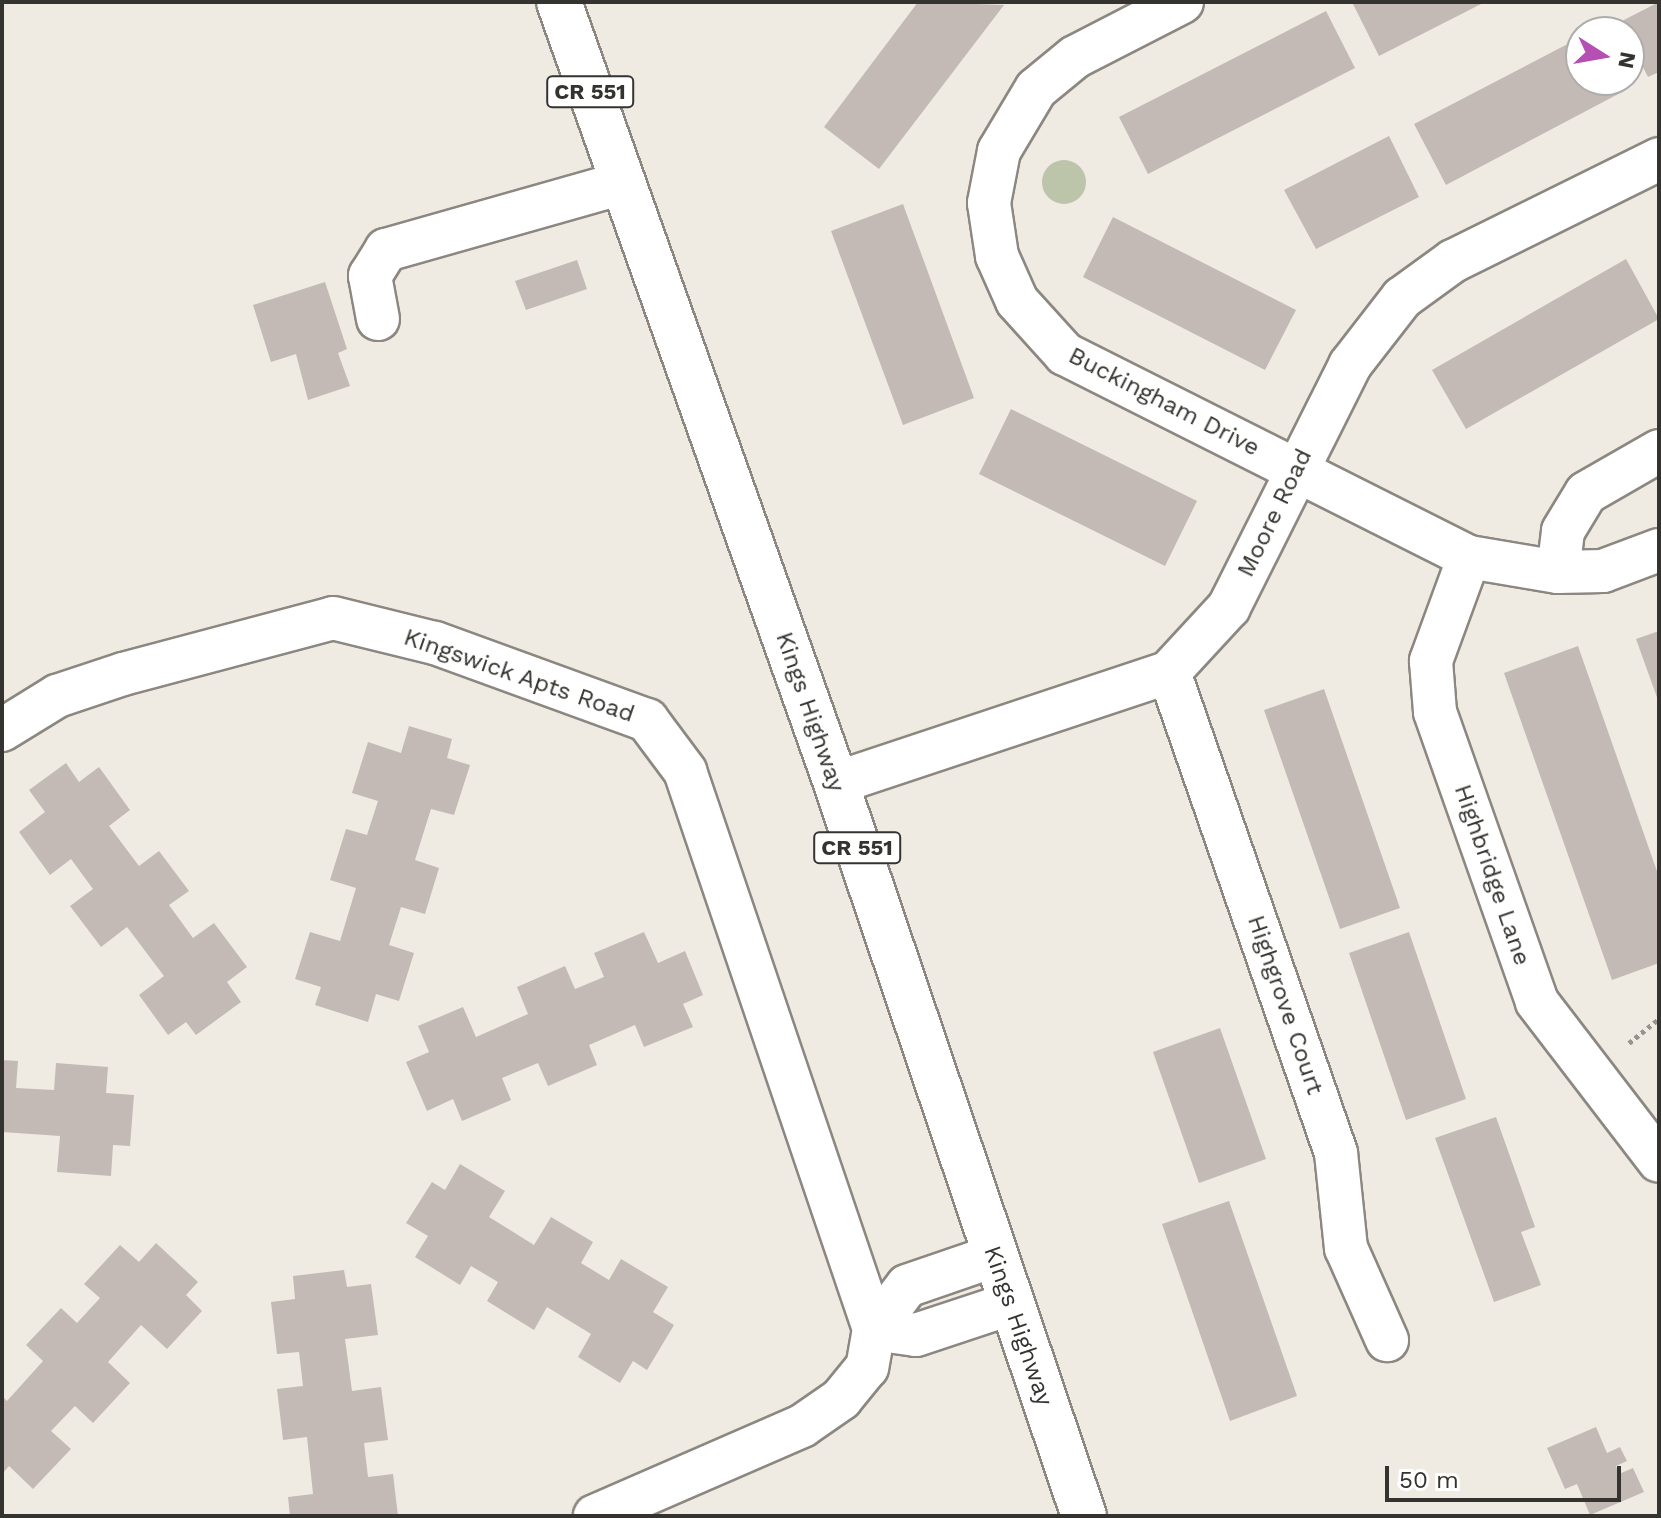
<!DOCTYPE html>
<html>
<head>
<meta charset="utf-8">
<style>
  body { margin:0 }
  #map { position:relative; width:1661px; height:1518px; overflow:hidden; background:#f0ebe2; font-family:"Work Sans",sans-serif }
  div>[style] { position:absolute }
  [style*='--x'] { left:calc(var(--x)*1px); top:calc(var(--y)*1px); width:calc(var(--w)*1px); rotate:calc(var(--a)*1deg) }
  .green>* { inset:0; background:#bcc4a9 }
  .round { border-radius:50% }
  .building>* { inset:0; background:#c3b9b5 }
  .path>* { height:5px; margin-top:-2.5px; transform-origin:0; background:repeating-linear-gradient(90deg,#97948d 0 4px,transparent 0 8px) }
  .roads { filter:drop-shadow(2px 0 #8c8780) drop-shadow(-2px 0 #8c8780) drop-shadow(0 2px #8c8780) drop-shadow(0 -2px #8c8780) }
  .minor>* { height:42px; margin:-21px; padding:0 21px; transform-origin:21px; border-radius:21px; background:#fff }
  .major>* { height:44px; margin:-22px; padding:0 22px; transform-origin:22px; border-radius:22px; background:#fff }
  span { translate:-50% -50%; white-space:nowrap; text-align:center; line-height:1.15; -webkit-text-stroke:8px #fff; paint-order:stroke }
  .shield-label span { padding:2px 6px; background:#fff; border:2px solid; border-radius:6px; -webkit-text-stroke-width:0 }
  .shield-label { font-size:22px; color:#34332f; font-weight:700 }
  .street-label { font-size:24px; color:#34332f }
  .frame { position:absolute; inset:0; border:4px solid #34332f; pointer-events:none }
  .north { position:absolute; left:1565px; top:16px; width:80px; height:80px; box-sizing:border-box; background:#fff; border:2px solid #aeadac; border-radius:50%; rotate:101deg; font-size:22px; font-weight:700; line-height:32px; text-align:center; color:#34332f }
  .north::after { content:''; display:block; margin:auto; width:28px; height:36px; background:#b54fb4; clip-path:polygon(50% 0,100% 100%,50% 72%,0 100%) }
  .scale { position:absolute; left:1385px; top:1466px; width:236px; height:36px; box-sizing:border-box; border:4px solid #34332f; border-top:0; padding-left:10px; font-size:24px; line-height:28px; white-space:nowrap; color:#34332f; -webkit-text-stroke:6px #fff; paint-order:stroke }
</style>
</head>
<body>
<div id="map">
  <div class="green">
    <div class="round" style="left:1042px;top:160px;width:44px;height:44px"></div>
  </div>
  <div class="building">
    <div style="clip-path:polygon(918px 2px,1004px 5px,879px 169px,824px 127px)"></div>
    <div style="clip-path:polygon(1352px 2px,1485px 2px,1379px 56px)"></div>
    <div style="clip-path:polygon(1659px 2px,1659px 72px,1648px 77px,1620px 22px)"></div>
    <div style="clip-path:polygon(1326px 11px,1355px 68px,1148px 174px,1119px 117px)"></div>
    <div style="clip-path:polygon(1581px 37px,1581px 80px,1618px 80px,1624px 91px,1446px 185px,1414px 124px)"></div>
    <div style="clip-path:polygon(1389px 136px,1419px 197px,1316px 249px,1284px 190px)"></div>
    <div style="clip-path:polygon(903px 204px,974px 398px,903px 425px,831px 231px)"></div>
    <div style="clip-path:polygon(1113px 217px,1296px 310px,1265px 370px,1083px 277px)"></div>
    <div style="clip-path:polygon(1626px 259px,1659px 319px,1466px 429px,1432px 370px)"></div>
    <div style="clip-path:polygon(577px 260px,587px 289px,526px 310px,515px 281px)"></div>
    <div style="clip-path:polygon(325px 282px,347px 349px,338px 353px,350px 386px,308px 400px,296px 354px,271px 362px,253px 305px)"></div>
    <div style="clip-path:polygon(1011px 409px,1197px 501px,1165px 566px,979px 474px)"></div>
    <div style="clip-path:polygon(1659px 631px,1659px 703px,1636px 639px)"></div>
    <div style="clip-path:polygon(1578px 646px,1659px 877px,1659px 963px,1612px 980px,1504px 673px)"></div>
    <div style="clip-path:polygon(1324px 689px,1400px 908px,1340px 929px,1264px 710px)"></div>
    <div style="clip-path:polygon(409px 726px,452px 739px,447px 758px,470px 765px,454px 815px,431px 809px,415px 860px,439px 868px,425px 914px,401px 907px,389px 945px,414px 953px,399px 1001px,376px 994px,368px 1022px,315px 1005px,321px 987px,295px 979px,310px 932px,340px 941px,356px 888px,330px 880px,346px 829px,367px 835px,378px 801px,352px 793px,368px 742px,401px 753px)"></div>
    <div style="clip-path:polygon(66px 763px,79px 782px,99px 767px,130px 810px,109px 826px,139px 866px,159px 851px,189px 891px,169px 905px,193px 938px,214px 923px,247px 967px,227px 982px,241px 1002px,196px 1035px,186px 1022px,168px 1035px,139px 995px,164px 976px,127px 927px,101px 947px,70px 906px,93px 889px,71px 859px,50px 875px,19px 832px,45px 812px,29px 790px)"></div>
    <div style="clip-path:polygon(644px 932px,658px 963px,685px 951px,703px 995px,683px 1004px,693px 1027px,644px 1047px,635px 1025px,589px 1045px,597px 1065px,548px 1086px,538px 1063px,502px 1078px,511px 1100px,462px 1121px,453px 1099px,427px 1111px,406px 1062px,429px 1052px,418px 1026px,463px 1007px,476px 1037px,528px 1014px,517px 987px,565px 966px,575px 989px,604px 977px,594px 953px)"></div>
    <div style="clip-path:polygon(1409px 932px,1466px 1099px,1406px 1120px,1349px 953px)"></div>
    <div style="clip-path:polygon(1220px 1028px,1266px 1159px,1199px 1183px,1153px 1052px)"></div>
    <div style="clip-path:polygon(2px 1060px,18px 1061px,16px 1088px,54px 1090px,56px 1063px,108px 1067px,106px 1093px,134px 1095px,130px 1146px,113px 1145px,111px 1176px,57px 1172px,60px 1136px,2px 1132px)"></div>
    <div style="clip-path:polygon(1496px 1117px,1535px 1227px,1521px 1232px,1541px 1285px,1494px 1302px,1435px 1138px)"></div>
    <div style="clip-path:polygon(460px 1164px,505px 1191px,489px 1217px,534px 1245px,551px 1217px,593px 1242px,581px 1263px,609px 1280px,621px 1259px,668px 1287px,653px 1312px,674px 1325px,647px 1370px,633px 1361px,620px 1383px,578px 1357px,591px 1334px,547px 1307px,534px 1330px,487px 1301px,498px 1282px,471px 1266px,460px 1285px,415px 1257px,428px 1236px,406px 1223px,432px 1182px,445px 1190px)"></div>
    <div style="clip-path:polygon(1229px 1201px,1297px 1396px,1230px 1421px,1162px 1224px)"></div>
    <div style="clip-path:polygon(156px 1243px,198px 1282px,186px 1295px,202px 1311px,167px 1349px,141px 1325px,108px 1362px,130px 1383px,93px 1423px,75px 1406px,51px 1431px,71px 1449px,33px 1489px,9px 1466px,2px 1474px,2px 1396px,7px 1401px,43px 1361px,26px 1345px,61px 1308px,77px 1323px,100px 1298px,84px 1284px,120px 1245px,139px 1262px)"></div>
    <div style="clip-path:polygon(344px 1270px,347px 1287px,371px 1284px,378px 1335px,345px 1339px,352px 1391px,381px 1387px,388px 1440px,364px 1443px,368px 1477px,393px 1474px,398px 1516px,290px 1516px,288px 1497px,313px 1494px,307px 1437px,283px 1440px,277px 1389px,303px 1386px,299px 1352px,277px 1354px,271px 1302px,295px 1299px,293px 1276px)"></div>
    <div style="clip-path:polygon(1596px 1427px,1607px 1453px,1620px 1447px,1627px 1461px,1616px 1466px,1619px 1474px,1633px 1468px,1644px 1492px,1590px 1515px,1577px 1484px,1565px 1489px,1547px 1448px)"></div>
  </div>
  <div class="path">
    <div style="--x:1629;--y:1043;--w:38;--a:-39"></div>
  </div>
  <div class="roads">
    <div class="minor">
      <div style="--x:1182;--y:2;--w:120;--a:152.8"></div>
      <div style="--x:1075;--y:57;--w:50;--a:140.6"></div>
      <div style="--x:1036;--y:89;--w:72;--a:120.8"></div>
      <div style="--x:999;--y:151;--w:53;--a:100.9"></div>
      <div style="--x:989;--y:203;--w:54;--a:81.4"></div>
      <div style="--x:997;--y:256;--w:49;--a:66"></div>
      <div style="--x:1017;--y:301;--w:72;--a:47.8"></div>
      <div style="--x:1065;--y:354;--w:452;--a:26.7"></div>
      <div style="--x:1469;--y:557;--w:90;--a:9.6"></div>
      <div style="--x:1558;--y:572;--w:45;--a:-1.3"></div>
      <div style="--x:1603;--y:571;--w:60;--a:-20.6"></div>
      <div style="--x:378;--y:319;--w:44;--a:-100.5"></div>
      <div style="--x:370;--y:276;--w:31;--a:-58"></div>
      <div style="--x:386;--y:250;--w:245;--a:-15.8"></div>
      <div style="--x:1469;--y:557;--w:111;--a:110.1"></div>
      <div style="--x:1431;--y:661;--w:51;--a:85.5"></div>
      <div style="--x:1435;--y:712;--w:307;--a:70.6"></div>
      <div style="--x:1537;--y:1002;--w:200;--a:52.5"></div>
      <div style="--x:1558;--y:572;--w:41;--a:-83"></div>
      <div style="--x:1563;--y:531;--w:44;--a:-58.8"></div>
      <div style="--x:1586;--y:493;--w:84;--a:-29.9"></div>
      <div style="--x:1169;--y:672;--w:509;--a:70.85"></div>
      <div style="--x:1336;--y:1153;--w:96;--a:84"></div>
      <div style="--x:1346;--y:1248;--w:101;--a:66"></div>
      <div style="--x:2;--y:730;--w:65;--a:-31.7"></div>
      <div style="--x:57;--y:696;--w:70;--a:-18.4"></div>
      <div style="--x:123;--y:674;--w:217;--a:-14.9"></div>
      <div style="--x:333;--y:618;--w:105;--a:13.8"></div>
      <div style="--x:435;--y:643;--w:226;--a:20"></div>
      <div style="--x:647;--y:720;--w:64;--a:53.3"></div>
      <div style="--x:685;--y:771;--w:589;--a:71.29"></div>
      <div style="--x:874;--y:1329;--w:39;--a:100"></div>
      <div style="--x:867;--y:1367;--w:41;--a:129.1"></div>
      <div style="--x:841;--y:1399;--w:47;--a:145.3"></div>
      <div style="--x:802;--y:1426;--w:226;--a:156.5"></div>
      <div style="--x:836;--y:783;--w:351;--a:-18.4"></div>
      <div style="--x:1169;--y:672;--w:88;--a:-47.3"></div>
      <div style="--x:1229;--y:607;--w:271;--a:-63.4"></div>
      <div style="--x:1350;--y:365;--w:85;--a:-52.2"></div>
      <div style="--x:1402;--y:298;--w:63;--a:-36"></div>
      <div style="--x:1453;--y:261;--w:230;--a:-26.3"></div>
      <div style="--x:994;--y:1256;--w:92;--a:161"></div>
      <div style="--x:907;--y:1286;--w:54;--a:127.5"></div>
      <div style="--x:874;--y:1329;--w:42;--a:8.1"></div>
      <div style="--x:916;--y:1335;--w:99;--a:-18.3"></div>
    </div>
    <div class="major">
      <div style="--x:559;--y:2;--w:829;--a:70.47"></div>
      <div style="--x:836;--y:783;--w:774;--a:71.31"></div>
    </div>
  </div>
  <div class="shield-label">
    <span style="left:590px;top:92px">CR 551</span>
    <span style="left:857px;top:848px">CR 551</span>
  </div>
  <div class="street-label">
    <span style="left:1164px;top:402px;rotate:27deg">Buckingham Drive</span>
    <span style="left:1275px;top:513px;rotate:-64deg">Moore Road</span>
    <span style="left:519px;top:676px;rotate:19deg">Kingswick Apts Road</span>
    <span style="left:810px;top:712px;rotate:71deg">Kings Highway</span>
    <span style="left:1492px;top:875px;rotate:71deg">Highbridge Lane</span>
    <span style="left:1285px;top:1005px;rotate:71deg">Highgrove Court</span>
    <span style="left:1018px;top:1326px;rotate:71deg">Kings Highway</span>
  </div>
  <div class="frame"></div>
  <div class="north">N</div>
  <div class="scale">50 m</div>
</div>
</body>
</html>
